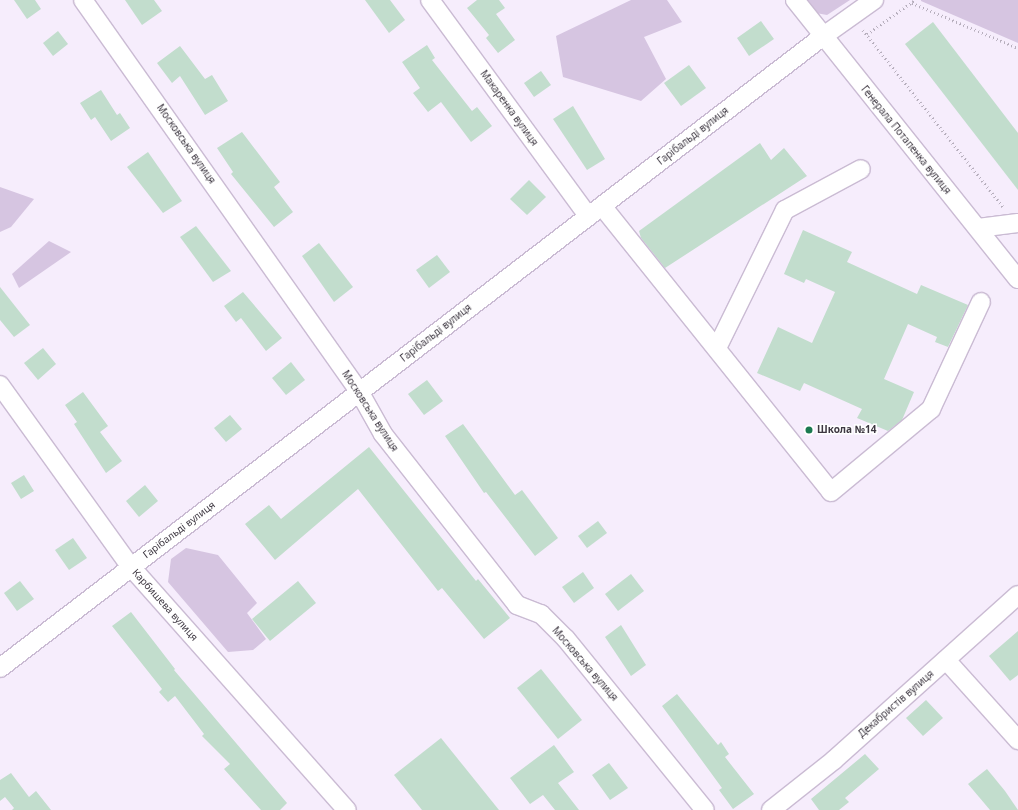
<!DOCTYPE html>
<html>
<head>
<meta charset="utf-8">
<style>
  body { margin:0 }
  #map { position:relative; width:1018px; height:810px; overflow:hidden; background:#f6edfc; font-family:"Noto Sans",sans-serif }
  div>[style] { position:absolute }
  [style*='--x'] { left:calc(var(--x)*1px); top:calc(var(--y)*1px); width:calc(var(--w)*1px); rotate:calc(var(--a)*1deg) }
  .green>* { inset:0; background:#d6c5e1 }
  .building>* { inset:0; background:#c2ddcd }
  .path>* { height:2.5px; margin-top:-1.25px; transform-origin:0; background:repeating-linear-gradient(90deg,#b7afbd 0 1px,transparent 0 4px) }
  .roads { filter:drop-shadow(1px 0 #cabbd3) drop-shadow(-1px 0 #cabbd3) drop-shadow(0 1px #cabbd3) drop-shadow(0 -1px #cabbd3) }
  .minor>* { height:18px; margin:-9px; padding:0 9px; transform-origin:9px; border-radius:9px; background:#fff }
  .dots>* { width:11px; height:11px; translate:-50% -50%; box-sizing:border-box; border:2px solid #fff; border-radius:50% }
  span { translate:-50% -50%; white-space:nowrap; text-align:center; line-height:1.15; -webkit-text-stroke:3px #fff; paint-order:stroke }
  .street-label { font-size:10px; color:#3e3842 }
  .poi-label { font-size:10px; color:#3e3842; font-weight:700 }
  .left { translate:0 -50%; text-align:left }
</style>
</head>
<body>
<div id="map">
  <div class="green">
    <div style="clip-path:polygon(631px 0,667px 0,682px 22px,644px 37px,666px 79px,641px 101px,563px 77px,556px 36px)"></div>
    <div style="clip-path:polygon(802px 0,850px 0,827px 15px,816px 13px)"></div>
    <div style="clip-path:polygon(1018px 0,1018px 43px,921px 1px,921px 0)"></div>
    <div style="clip-path:polygon(0 187px,34px 199px,11px 227px,0 232px)"></div>
    <div style="clip-path:polygon(49px 241px,71px 252px,19px 288px,12px 274px)"></div>
    <div style="clip-path:polygon(186px 548px,218px 555px,257px 603px,247px 613px,266px 639px,253px 650px,228px 652px,168px 582px,171px 559px)"></div>
  </div>
  <div class="building">
    <div style="clip-path:polygon(14px 0,35px 0,41px 9px,27px 19px)"></div>
    <div style="clip-path:polygon(125px 0,154px 0,162px 11px,142px 25px)"></div>
    <div style="clip-path:polygon(365px 0,390px 0,405px 20px,389px 33px)"></div>
    <div style="clip-path:polygon(477px 0,499px 0,505px 8px,496px 14px,515px 40px,498px 53px,486px 38px,489px 35px,467px 8px)"></div>
    <div style="clip-path:polygon(761px 21px,774px 39px,749px 56px,737px 38px)"></div>
    <div style="clip-path:polygon(933px 22px,1018px 133px,1018px 190px,905px 44px)"></div>
    <div style="clip-path:polygon(58px 31px,68px 44px,53px 56px,43px 43px)"></div>
    <div style="clip-path:polygon(427px 45px,435px 58px,432px 60px,472px 111px,477px 107px,492px 126px,471px 142px,441px 102px,428px 112px,413px 93px,420px 88px,402px 62px)"></div>
    <div style="clip-path:polygon(180px 46px,205px 79px,212px 75px,228px 101px,205px 115px,180px 76px,172px 83px,157px 63px)"></div>
    <div style="clip-path:polygon(689px 65px,706px 88px,681px 106px,664px 83px)"></div>
    <div style="clip-path:polygon(541px 71px,551px 85px,534px 97px,524px 83px)"></div>
    <div style="clip-path:polygon(101px 90px,117px 115px,120px 113px,130px 128px,111px 141px,95px 117px,91px 120px,80px 103px)"></div>
    <div style="clip-path:polygon(573px 106px,605px 159px,587px 170px,553px 119px)"></div>
    <div style="clip-path:polygon(242px 132px,280px 182px,274px 187px,293px 212px,274px 227px,231px 174px,233px 172px,217px 148px)"></div>
    <div style="clip-path:polygon(760px 143px,771px 160px,784px 148px,807px 176px,665px 268px,641px 238px,639px 231px)"></div>
    <div style="clip-path:polygon(148px 152px,182px 201px,163px 213px,127px 167px)"></div>
    <div style="clip-path:polygon(529px 180px,546px 197px,527px 215px,510px 199px)"></div>
    <div style="clip-path:polygon(196px 226px,231px 271px,213px 282px,180px 237px)"></div>
    <div style="clip-path:polygon(803px 230px,852px 252px,847px 262px,917px 294px,921px 285px,968px 305px,948px 347px,935px 342px,937px 337px,908px 324px,884px 379px,914px 392px,902px 420px,888px 431px,857px 418px,862px 409px,804px 383px,800px 391px,757px 373px,778px 327px,812px 343px,835px 292px,806px 279px,804px 283px,784px 274px)"></div>
    <div style="clip-path:polygon(319px 243px,353px 287px,334px 302px,302px 256px)"></div>
    <div style="clip-path:polygon(437px 255px,450px 272px,429px 288px,416px 270px)"></div>
    <div style="clip-path:polygon(0 287px,30px 325px,14px 337px,0 320px)"></div>
    <div style="clip-path:polygon(243px 292px,282px 338px,266px 351px,241px 318px,236px 322px,224px 306px)"></div>
    <div style="clip-path:polygon(43px 348px,56px 364px,38px 380px,24px 363px)"></div>
    <div style="clip-path:polygon(291px 362px,305px 380px,286px 395px,272px 378px)"></div>
    <div style="clip-path:polygon(427px 380px,443px 401px,424px 415px,408px 394px)"></div>
    <div style="clip-path:polygon(83px 392px,108px 426px,100px 432px,122px 461px,106px 473px,74px 424px,77px 422px,65px 405px)"></div>
    <div style="clip-path:polygon(230px 415px,242px 429px,226px 442px,214px 428px)"></div>
    <div style="clip-path:polygon(463px 424px,515px 495px,522px 490px,558px 538px,535px 556px,486px 492px,484px 493px,445px 436px)"></div>
    <div style="clip-path:polygon(369px 447px,476px 581px,478px 579px,510px 618px,484px 639px,442px 588px,438px 591px,358px 489px,275px 560px,245px 524px,269px 505px,281px 519px)"></div>
    <div style="clip-path:polygon(24px 475px,34px 491px,21px 499px,11px 483px)"></div>
    <div style="clip-path:polygon(145px 485px,158px 501px,139px 517px,126px 501px)"></div>
    <div style="clip-path:polygon(598px 521px,607px 533px,587px 548px,578px 536px)"></div>
    <div style="clip-path:polygon(73px 538px,87px 558px,69px 570px,55px 550px)"></div>
    <div style="clip-path:polygon(583px 572px,594px 588px,574px 603px,562px 587px)"></div>
    <div style="clip-path:polygon(631px 574px,644px 591px,618px 611px,605px 594px)"></div>
    <div style="clip-path:polygon(20px 581px,34px 599px,17px 611px,4px 593px)"></div>
    <div style="clip-path:polygon(298px 581px,316px 603px,270px 641px,252px 619px)"></div>
    <div style="clip-path:polygon(131px 612px,175px 669px,174px 670px,287px 803px,280px 810px,261px 810px,224px 769px,230px 764px,202px 736px,204px 734px,175px 696px,168px 702px,159px 692px,162px 689px,112px 626px)"></div>
    <div style="clip-path:polygon(621px 625px,646px 665px,631px 676px,605px 637px)"></div>
    <div style="clip-path:polygon(1018px 631px,1018px 675px,1010px 681px,989px 656px)"></div>
    <div style="clip-path:polygon(541px 669px,582px 720px,558px 739px,517px 688px)"></div>
    <div style="clip-path:polygon(677px 694px,718px 745px,721px 742px,729px 754px,725px 757px,754px 794px,733px 809px,719px 790px,722px 788px,662px 706px)"></div>
    <div style="clip-path:polygon(926px 700px,943px 718px,923px 736px,906px 718px)"></div>
    <div style="clip-path:polygon(441px 738px,499px 810px,422px 810px,394px 775px)"></div>
    <div style="clip-path:polygon(554px 745px,574px 772px,558px 783px,579px 810px,555px 810px,543px 795px,530px 804px,510px 778px)"></div>
    <div style="clip-path:polygon(865px 754px,879px 769px,845px 798px,849px 802px,839px 810px,819px 810px,811px 799px)"></div>
    <div style="clip-path:polygon(609px 763px,628px 788px,610px 800px,592px 775px)"></div>
    <div style="clip-path:polygon(987px 769px,1005px 791px,1018px 810px,990px 810px,968px 784px)"></div>
    <div style="clip-path:polygon(11px 773px,29px 797px,36px 791px,51px 810px,12px 810px,14px 808px,5px 797px,0 801px,0 780px)"></div>
  </div>
  <div class="path">
    <div style="--x:912;--y:3;--w:115;--a:23"></div>
    <div style="--x:863;--y:30;--w:227;--a:51.6"></div>
    <div style="--x:867;--y:34;--w:59;--a:-35.3"></div>
  </div>
  <div class="roads">
    <div class="minor">
      <div style="--x:83;--y:0;--w:481;--a:54.8"></div>
      <div style="--x:360;--y:393;--w:47;--a:60.7"></div>
      <div style="--x:383;--y:434;--w:217;--a:51.9"></div>
      <div style="--x:517;--y:605;--w:26;--a:21"></div>
      <div style="--x:541;--y:614;--w:35;--a:45"></div>
      <div style="--x:566;--y:639;--w:220;--a:50.9"></div>
      <div style="--x:430;--y:0;--w:268;--a:53.8"></div>
      <div style="--x:795;--y:0;--w:357;--a:51.4"></div>
      <div style="--x:602;--y:206;--w:366;--a:51.3"></div>
      <div style="--x:831;--y:492;--w:130;--a:-39.7"></div>
      <div style="--x:931;--y:409;--w:118;--a:-65"></div>
      <div style="--x:978;--y:228;--w:40;--a:-7.1"></div>
      <div style="--x:717;--y:348;--w:154;--a:-63.8"></div>
      <div style="--x:785;--y:210;--w:86;--a:-28.3"></div>
      <div style="--x:0;--y:385;--w:224;--a:54.3"></div>
      <div style="--x:131;--y:567;--w:325;--a:48.4"></div>
      <div style="--x:946;--y:660;--w:108;--a:48"></div>
      <div style="--x:0;--y:668;--w:1036;--a:-37.51"></div>
      <div style="--x:822;--y:37;--w:64;--a:-35.4"></div>
      <div style="--x:771;--y:810;--w:80;--a:-38.4"></div>
      <div style="--x:834;--y:760;--w:247;--a:-41.9"></div>
    </div>
  </div>
  <div class="dots">
    <div style="left:809px;top:430px;background:#1a7950"></div>
  </div>
  <div class="street-label">
    <span style="left:509px;top:108px;rotate:54deg">Макаренка вулиця</span>
    <span style="left:693px;top:136px;rotate:-38deg">Гарібальді вулиця</span>
    <span style="left:906px;top:140px;rotate:51deg">Генерала Потапенка вулиця</span>
    <span style="left:186px;top:144px;rotate:55deg">Московська вулиця</span>
    <span style="left:436px;top:333px;rotate:-38deg">Гарібальді вулиця</span>
    <span style="left:370px;top:411px;rotate:57deg">Московська вулиця</span>
    <span style="left:179px;top:530px;rotate:-37deg">Гарібальді вулиця</span>
    <span style="left:165px;top:605px;rotate:48deg">Карбишева вулиця</span>
    <span style="left:585px;top:664px;rotate:49deg">Московська вулиця</span>
    <span style="left:896px;top:704px;rotate:-41deg">Декабристів вулиця</span>
  </div>
  <div class="poi-label">
    <span class="left" style="left:817px;top:430px">Школа №14</span>
  </div>
</div>
</body>
</html>
